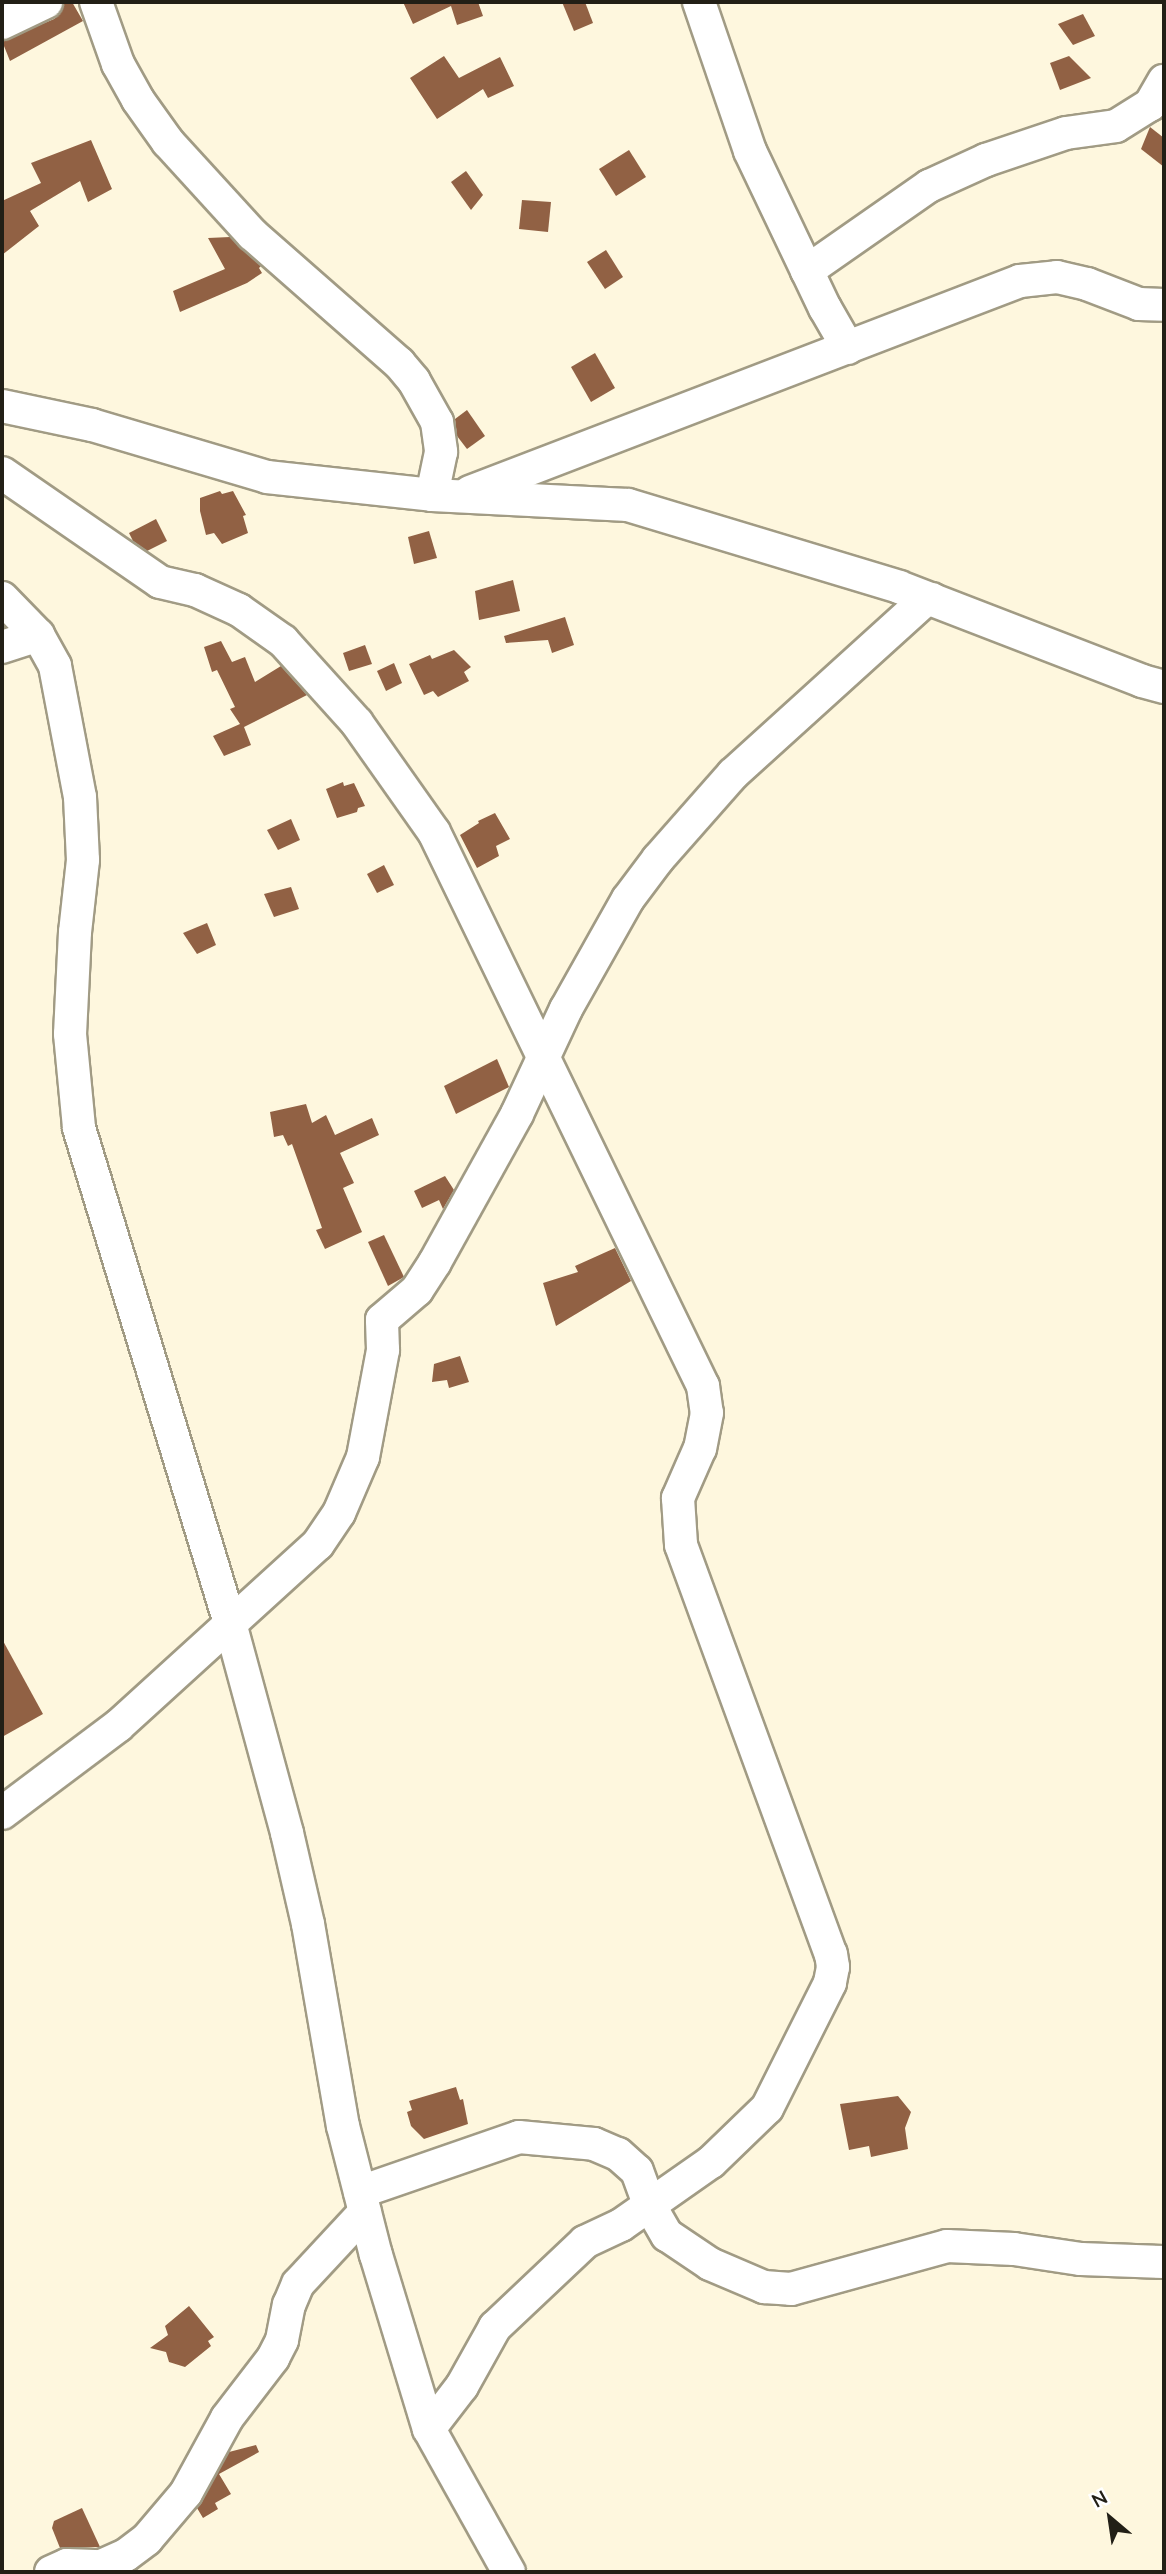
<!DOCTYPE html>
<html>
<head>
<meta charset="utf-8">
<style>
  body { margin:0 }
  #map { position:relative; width:1166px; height:2574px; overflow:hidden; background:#fef7de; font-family:"Nunito Sans",sans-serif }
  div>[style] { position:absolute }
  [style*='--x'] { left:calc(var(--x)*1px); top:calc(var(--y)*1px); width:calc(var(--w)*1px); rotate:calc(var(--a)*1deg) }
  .building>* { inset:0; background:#916144 }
  .roads { filter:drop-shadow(2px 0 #a19b84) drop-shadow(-2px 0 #a19b84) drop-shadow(0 2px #a19b84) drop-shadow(0 -2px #a19b84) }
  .minor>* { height:32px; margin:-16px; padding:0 16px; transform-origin:16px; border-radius:16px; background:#fff }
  span { translate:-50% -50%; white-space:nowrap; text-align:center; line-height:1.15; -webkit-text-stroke:7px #fff; paint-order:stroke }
  .frame { position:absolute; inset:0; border:4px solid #221f16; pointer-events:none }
  .north { position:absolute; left:1075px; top:2483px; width:70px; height:70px; -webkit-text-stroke:5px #fff; paint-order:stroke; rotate:331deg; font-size:19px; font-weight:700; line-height:28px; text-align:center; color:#221f16 }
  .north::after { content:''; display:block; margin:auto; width:24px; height:32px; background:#221f16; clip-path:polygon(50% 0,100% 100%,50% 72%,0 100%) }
</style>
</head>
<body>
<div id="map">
  <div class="building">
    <div style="clip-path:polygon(64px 2px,72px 2px,83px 21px,10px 61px,2px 41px,54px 19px,61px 12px)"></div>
    <div style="clip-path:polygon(403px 2px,478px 2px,483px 16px,457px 25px,451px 6px,413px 24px)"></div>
    <div style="clip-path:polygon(562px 2px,585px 2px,593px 23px,574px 31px)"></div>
    <div style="clip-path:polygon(1083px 14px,1095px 36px,1073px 45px,1058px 24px)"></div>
    <div style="clip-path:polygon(444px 56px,459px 78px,500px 57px,514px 86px,488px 98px,483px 89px,437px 119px,410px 78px)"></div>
    <div style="clip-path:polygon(1069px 56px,1091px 78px,1060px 90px,1050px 63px)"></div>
    <div style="clip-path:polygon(1150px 127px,1164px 138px,1164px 167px,1141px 149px)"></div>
    <div style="clip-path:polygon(91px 140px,112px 189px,88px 202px,80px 181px,30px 211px,39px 226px,2px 255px,2px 201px,41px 183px,31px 163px)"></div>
    <div style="clip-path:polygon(629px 150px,646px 177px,616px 196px,599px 169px)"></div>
    <div style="clip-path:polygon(466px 171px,483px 195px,471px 210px,451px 182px)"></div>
    <div style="clip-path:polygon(522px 200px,551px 202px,548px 232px,519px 229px)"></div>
    <div style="clip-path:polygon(230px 237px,261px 266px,259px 268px,262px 273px,247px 283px,180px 312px,173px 291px,225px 269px,208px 238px)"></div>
    <div style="clip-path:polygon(606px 250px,623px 277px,605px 289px,587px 262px)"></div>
    <div style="clip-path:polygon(595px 353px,615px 388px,591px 402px,571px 367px)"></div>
    <div style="clip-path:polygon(467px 410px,485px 436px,467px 449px,457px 436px,455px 419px)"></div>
    <div style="clip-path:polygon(220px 491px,222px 494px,233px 491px,246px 515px,243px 516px,248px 533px,222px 544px,214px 533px,206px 535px,200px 511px,200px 498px)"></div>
    <div style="clip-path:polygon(156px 519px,167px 541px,147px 551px,133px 541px,129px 533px)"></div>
    <div style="clip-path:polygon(429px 531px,437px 558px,414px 564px,408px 537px)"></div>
    <div style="clip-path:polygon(513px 580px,520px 611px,479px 620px,475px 591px)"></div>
    <div style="clip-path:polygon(565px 617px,574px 645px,552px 653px,548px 640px,506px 643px,504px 636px)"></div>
    <div style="clip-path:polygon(221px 641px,232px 662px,245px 657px,255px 682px,281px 666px,307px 695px,244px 727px,251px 745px,224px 756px,213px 736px,240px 724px,230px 709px,235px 707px,217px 670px,212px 672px,204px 647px)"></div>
    <div style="clip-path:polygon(365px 645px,372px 664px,349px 671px,343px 653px)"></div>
    <div style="clip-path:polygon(454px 650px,471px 667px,464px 672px,469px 681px,438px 697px,433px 691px,424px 695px,409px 664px,430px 655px,432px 659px)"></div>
    <div style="clip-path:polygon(394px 663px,402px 683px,386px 691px,377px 671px)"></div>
    <div style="clip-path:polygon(343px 782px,344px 786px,354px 783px,365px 806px,358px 808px,357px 812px,337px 818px,326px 789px)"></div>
    <div style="clip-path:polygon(495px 813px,510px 839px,496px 846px,499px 856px,477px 868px,460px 835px,479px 823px,478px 821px)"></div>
    <div style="clip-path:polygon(291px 819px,300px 840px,278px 850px,267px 830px)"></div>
    <div style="clip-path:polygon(384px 865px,394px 885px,377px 893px,367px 874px)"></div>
    <div style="clip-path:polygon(291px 887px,299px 909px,274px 917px,264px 894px)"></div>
    <div style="clip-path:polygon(207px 923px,216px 945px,197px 954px,183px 933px)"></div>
    <div style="clip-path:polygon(497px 1059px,509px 1087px,456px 1114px,444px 1086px)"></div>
    <div style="clip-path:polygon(306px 1104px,312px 1123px,326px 1115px,335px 1135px,372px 1118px,379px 1135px,340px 1153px,354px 1183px,343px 1188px,362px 1232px,325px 1249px,316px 1230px,322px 1228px,292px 1144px,288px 1146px,283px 1135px,274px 1137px,270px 1112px)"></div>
    <div style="clip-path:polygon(445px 1176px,454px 1190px,443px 1209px,439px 1200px,422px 1208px,414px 1191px)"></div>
    <div style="clip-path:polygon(384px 1235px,404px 1277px,388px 1286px,368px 1242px)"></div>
    <div style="clip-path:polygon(615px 1248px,631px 1281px,556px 1326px,543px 1283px,578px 1272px,575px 1266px)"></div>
    <div style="clip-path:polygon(460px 1356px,469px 1382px,449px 1388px,447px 1380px,432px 1382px,434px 1364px)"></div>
    <div style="clip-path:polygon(2px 1639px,43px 1714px,2px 1737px)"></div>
    <div style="clip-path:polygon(456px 2087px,460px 2100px,463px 2099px,468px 2124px,424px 2139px,411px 2126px,407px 2112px,412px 2110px,409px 2101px)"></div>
    <div style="clip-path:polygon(898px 2096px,911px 2112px,905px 2128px,908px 2149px,871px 2157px,869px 2146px,849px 2150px,840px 2104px)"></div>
    <div style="clip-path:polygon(189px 2306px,214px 2337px,208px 2341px,211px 2346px,185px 2367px,169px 2362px,166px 2352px,150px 2348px,168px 2335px,165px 2326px)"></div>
    <div style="clip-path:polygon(256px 2445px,259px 2452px,219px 2474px,231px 2494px,215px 2503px,218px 2509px,203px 2518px,197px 2508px,229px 2452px)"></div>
    <div style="clip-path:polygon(82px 2508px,100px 2547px,60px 2548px,52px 2528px,54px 2521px)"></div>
  </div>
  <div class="roads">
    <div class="minor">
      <div style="--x:96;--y:2;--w:66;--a:70.5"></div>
      <div style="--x:118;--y:64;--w:41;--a:60.9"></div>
      <div style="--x:138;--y:100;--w:52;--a:54.5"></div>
      <div style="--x:168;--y:142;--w:125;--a:47.6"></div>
      <div style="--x:252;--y:234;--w:196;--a:41.3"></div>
      <div style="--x:399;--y:363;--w:23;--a:50"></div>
      <div style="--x:414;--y:381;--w:47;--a:60.7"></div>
      <div style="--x:437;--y:422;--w:30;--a:82"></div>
      <div style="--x:441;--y:452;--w:44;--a:101.8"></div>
      <div style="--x:699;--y:2;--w:157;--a:71.1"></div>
      <div style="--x:750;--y:151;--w:174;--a:64.5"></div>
      <div style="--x:825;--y:308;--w:46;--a:60.1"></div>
      <div style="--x:2;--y:23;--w:49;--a:-25.5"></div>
      <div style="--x:807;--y:271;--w:149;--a:-34.9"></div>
      <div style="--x:929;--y:186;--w:63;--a:-24.5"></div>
      <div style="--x:986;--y:160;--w:84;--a:-18.6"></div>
      <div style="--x:1066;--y:133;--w:50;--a:-8"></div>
      <div style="--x:1116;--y:126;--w:40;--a:-32"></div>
      <div style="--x:1150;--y:105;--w:28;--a:-60"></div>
      <div style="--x:2;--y:406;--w:92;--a:11.9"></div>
      <div style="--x:92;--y:425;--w:183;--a:16.5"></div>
      <div style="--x:267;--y:477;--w:166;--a:6.2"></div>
      <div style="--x:432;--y:495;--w:196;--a:2.9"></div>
      <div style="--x:628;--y:505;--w:283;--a:16.8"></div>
      <div style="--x:899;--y:587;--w:261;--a:21.1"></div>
      <div style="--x:1142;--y:681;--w:23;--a:15"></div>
      <div style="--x:2;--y:473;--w:192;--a:34.6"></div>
      <div style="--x:160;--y:582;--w:36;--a:13"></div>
      <div style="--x:195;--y:590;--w:48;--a:24.4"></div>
      <div style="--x:239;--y:610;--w:54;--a:35.2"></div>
      <div style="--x:283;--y:641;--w:110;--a:47.9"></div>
      <div style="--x:357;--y:723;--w:133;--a:54.8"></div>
      <div style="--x:434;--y:832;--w:616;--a:64.1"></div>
      <div style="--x:703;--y:1386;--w:27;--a:82"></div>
      <div style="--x:707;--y:1413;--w:36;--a:101"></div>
      <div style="--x:700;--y:1448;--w:55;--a:113.7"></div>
      <div style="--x:678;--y:1498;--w:47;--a:86.3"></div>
      <div style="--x:681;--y:1545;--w:436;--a:69.9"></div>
      <div style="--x:831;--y:1954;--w:13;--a:81"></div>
      <div style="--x:833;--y:1967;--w:16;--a:101"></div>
      <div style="--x:830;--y:1983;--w:140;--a:116.7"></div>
      <div style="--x:767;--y:2108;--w:78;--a:136"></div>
      <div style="--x:711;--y:2162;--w:110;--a:145"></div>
      <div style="--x:621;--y:2225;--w:40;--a:155"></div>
      <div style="--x:585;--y:2242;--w:124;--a:136.6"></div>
      <div style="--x:495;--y:2327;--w:68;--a:119.2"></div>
      <div style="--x:462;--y:2386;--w:54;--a:127.5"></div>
      <div style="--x:470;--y:492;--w:589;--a:-20.99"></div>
      <div style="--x:1020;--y:281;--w:37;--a:-6"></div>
      <div style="--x:1057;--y:277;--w:31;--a:13"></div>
      <div style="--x:1087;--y:284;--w:56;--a:21"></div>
      <div style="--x:1139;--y:304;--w:25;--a:2"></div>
      <div style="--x:2;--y:598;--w:52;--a:45.8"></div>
      <div style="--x:38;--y:635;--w:35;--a:61"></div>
      <div style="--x:55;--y:666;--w:133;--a:79.2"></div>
      <div style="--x:80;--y:797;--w:63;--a:87.3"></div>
      <div style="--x:83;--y:860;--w:72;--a:96.3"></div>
      <div style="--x:75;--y:932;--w:102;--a:92.8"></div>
      <div style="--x:70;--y:1034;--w:94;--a:84.5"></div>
      <div style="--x:79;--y:1128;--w:518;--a:73.04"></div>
      <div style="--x:230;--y:1623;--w:218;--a:74.8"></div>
      <div style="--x:287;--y:1833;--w:93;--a:77"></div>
      <div style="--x:308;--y:1924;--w:205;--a:80.2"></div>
      <div style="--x:343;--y:2126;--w:133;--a:75.7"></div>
      <div style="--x:376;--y:2255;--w:182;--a:73.1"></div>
      <div style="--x:429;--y:2429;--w:164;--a:60.8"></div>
      <div style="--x:2;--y:647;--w:38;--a:-18"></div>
      <div style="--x:2;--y:1813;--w:145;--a:-36.9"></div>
      <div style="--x:118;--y:1726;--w:270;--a:-42.3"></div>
      <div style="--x:318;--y:1544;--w:37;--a:-56"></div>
      <div style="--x:339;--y:1513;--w:61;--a:-66.8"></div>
      <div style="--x:363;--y:1457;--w:109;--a:-79.4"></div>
      <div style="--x:383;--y:1350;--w:30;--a:-92"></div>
      <div style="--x:382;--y:1320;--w:46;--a:-40.6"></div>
      <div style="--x:417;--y:1290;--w:33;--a:-57"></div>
      <div style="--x:435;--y:1262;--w:169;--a:-61"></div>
      <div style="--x:517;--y:1114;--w:116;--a:-65"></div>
      <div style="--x:566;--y:1009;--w:126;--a:-60.6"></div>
      <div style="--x:628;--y:899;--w:50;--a:-53.1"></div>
      <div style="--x:658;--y:859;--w:113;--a:-48.6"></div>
      <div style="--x:733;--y:774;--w:259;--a:-42.2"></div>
      <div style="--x:925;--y:600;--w:7;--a:-8"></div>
      <div style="--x:360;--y:2192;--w:168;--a:-19.1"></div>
      <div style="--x:519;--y:2137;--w:75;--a:5.3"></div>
      <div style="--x:594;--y:2144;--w:26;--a:23"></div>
      <div style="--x:618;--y:2154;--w:25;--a:42"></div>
      <div style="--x:637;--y:2171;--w:37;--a:70"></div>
      <div style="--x:650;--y:2206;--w:34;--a:60"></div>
      <div style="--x:667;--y:2235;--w:52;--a:34"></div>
      <div style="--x:710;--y:2264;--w:59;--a:23.1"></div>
      <div style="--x:764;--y:2287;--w:27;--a:4"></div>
      <div style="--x:791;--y:2289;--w:162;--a:-15.4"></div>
      <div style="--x:947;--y:2246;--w:67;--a:2.6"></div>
      <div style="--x:1014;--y:2249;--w:68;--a:8.5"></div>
      <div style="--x:1081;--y:2259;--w:83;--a:2.1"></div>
      <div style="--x:51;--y:2572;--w:17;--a:-24"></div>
      <div style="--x:67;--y:2565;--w:34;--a:2"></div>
      <div style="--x:101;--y:2566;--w:27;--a:-24"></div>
      <div style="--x:126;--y:2555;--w:26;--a:-37"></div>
      <div style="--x:147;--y:2539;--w:60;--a:-49.7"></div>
      <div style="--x:186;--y:2493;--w:85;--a:-61.3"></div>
      <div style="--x:227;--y:2418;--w:76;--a:-52.5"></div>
      <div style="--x:273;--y:2358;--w:20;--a:-63"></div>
      <div style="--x:282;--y:2340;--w:36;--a:-79"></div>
      <div style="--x:289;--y:2305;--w:23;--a:-67"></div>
      <div style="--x:298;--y:2284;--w:98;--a:-47.1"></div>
    </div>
  </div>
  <div class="frame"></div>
  <div class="north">N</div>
</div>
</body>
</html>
